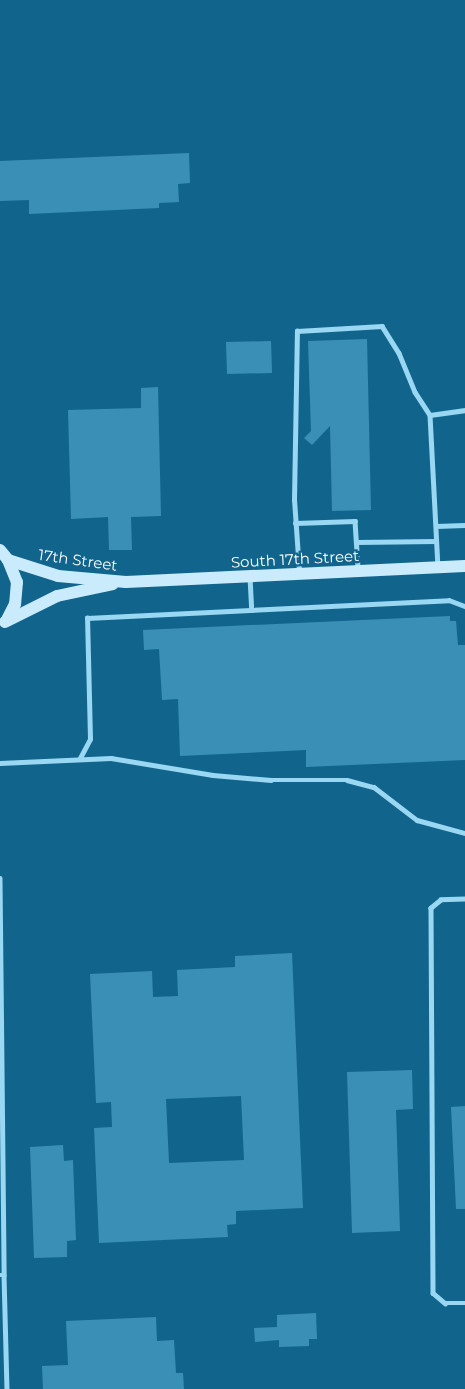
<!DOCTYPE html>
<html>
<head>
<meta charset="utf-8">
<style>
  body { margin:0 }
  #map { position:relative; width:465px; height:1389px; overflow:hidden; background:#11658d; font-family:Montserrat,sans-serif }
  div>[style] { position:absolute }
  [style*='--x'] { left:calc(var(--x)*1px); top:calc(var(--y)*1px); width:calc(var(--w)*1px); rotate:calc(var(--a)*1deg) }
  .building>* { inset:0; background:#3a8fb7 }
  .lane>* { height:4.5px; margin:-2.25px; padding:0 2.25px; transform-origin:2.25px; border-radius:2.25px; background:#9ad7f2 }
  .secondary>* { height:12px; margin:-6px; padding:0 6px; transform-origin:6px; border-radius:6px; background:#c9ebfc }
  span { translate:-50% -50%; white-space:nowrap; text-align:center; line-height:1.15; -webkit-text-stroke:4.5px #11658d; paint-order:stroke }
  .street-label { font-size:15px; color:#fff }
</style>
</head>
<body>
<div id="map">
  <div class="building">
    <div style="clip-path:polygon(189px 153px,190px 183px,178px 184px,179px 202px,159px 203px,159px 208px,29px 214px,29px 200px,0 201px,0 161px)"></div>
    <div style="clip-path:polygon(367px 339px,371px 510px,332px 511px,330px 426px,312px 445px,304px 438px,311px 431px,308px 341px)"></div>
    <div style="clip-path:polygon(271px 341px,272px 373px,227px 374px,226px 342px)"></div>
    <div style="clip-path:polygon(158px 387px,161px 516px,131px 517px,132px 550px,109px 550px,108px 517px,71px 519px,68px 410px,141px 408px,141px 388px)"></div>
    <div style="clip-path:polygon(450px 616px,450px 621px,456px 621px,458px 645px,465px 645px,465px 760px,306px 767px,306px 750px,180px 756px,178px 699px,162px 700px,159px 649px,144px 650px,143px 630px)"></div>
    <div style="clip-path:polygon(evenodd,292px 953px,303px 1208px,236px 1211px,236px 1224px,227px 1225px,228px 1237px,99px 1243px,94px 1128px,112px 1127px,111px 1102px,96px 1103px,90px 974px,152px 971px,153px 997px,178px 996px,177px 970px,235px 967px,235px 956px,292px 953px,241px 1096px,244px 1160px,169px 1163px,166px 1099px,241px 1096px)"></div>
    <div style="clip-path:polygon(412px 1070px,413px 1109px,396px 1110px,400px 1231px,352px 1233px,347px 1072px)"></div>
    <div style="clip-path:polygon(465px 1106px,465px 1209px,456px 1209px,451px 1107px)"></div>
    <div style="clip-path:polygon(63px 1145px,64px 1161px,73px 1160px,76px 1240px,67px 1241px,67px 1257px,34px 1258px,30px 1147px)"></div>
    <div style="clip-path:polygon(316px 1313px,317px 1339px,309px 1339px,309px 1346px,279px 1347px,279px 1340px,255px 1342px,254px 1328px,277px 1327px,277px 1315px)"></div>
    <div style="clip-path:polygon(156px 1317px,157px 1341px,174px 1340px,176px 1373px,183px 1373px,184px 1389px,43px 1389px,42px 1366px,68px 1365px,66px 1321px)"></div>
  </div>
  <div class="lane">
    <div style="--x:430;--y:415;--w:35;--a:-8"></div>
    <div style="--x:295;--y:523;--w:60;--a:-1.9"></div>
    <div style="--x:355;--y:521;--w:47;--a:86.3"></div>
    <div style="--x:436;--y:526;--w:29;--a:-2"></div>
    <div style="--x:357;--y:542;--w:79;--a:-0.7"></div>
    <div style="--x:299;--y:571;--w:71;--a:-94"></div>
    <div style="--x:294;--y:500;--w:169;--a:-89"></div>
    <div style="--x:297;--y:331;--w:85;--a:-3.4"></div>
    <div style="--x:382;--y:326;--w:32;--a:58"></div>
    <div style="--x:399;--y:353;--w:42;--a:67.7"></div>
    <div style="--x:415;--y:392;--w:27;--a:57"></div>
    <div style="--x:430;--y:415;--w:152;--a:87"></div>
    <div style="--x:250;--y:577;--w:33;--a:87"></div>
    <div style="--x:80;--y:758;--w:21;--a:-62"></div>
    <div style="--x:90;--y:739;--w:121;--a:-91.4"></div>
    <div style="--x:87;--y:618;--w:362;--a:-2.8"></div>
    <div style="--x:449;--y:600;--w:17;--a:21"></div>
    <div style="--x:0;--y:763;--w:111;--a:-2.6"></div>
    <div style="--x:111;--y:758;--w:103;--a:9.5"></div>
    <div style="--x:213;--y:775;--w:58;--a:4.9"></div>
    <div style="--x:271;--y:780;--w:76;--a:0"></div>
    <div style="--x:347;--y:780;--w:28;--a:15"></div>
    <div style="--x:374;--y:787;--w:54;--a:37.5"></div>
    <div style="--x:417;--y:820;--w:50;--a:15.2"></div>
    <div style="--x:0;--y:878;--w:397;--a:89.4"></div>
    <div style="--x:465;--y:899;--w:24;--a:178"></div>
    <div style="--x:441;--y:900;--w:13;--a:141"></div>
    <div style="--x:431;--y:908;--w:385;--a:89.7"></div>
    <div style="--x:433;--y:1293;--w:16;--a:40"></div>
    <div style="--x:445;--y:1303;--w:20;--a:0"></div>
    <div style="--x:0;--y:1275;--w:4;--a:0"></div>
    <div style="--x:4;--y:1275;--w:114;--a:88.5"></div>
  </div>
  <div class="secondary">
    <div style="--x:0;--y:550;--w:13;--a:51"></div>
    <div style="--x:8;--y:560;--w:24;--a:68"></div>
    <div style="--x:17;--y:582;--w:22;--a:95"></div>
    <div style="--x:15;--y:604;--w:18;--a:117"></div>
    <div style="--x:8;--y:560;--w:52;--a:17.7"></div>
    <div style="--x:58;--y:576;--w:68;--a:5"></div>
    <div style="--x:126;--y:582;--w:339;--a:-2.7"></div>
    <div style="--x:5;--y:622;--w:58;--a:-26.6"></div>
    <div style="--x:57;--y:596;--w:57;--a:-12.1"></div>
  </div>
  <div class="street-label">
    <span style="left:295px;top:559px;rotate:-3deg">South 17th Street</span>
    <span style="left:78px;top:560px;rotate:8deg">17th Street</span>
  </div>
</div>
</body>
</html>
